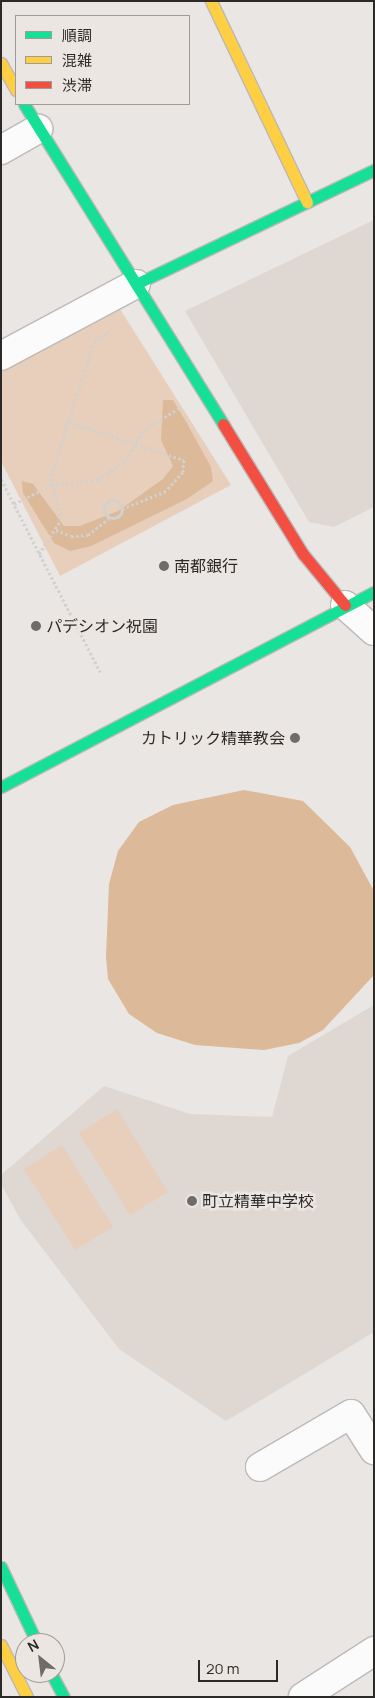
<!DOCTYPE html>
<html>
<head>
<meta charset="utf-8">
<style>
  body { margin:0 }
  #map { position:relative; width:375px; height:1698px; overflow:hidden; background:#e9e6e4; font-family:Manrope,"Noto Sans JP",sans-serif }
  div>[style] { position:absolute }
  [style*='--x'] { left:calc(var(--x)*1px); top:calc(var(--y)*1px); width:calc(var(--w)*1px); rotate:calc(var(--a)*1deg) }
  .built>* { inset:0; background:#dfd7d1 }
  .green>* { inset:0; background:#e7cfbb }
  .forest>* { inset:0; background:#dcb999 }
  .path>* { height:3px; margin-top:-1.5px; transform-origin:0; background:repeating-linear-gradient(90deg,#d1d1d0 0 2.5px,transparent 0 5px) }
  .path>.ring { margin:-1.5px; padding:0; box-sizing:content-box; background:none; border:3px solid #d1d1d0; border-radius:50% }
  .roads { filter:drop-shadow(1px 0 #bcb9b8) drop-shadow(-1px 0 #bcb9b8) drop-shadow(0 1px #bcb9b8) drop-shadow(0 -1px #bcb9b8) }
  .street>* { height:28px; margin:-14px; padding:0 14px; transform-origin:14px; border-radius:14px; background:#fcfbfb }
  .fast>* { height:11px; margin:-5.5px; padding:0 5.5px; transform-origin:5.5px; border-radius:5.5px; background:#16e098 }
  .slow>* { height:11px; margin:-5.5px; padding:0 5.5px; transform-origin:5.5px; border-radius:5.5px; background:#ffcf43 }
  .jam>* { height:11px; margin:-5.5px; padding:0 5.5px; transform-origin:5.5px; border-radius:5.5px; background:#f24e42 }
  .dots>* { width:14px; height:14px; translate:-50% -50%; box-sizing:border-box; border:2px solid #ebe6e2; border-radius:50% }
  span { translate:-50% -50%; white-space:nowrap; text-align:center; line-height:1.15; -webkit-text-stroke:5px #ebe6e2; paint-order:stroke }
  .poi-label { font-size:16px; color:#2c2a28 }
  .left { translate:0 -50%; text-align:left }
  .right { translate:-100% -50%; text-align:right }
  .frame { position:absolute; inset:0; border:2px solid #2c2a28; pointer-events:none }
  .legend { position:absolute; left:15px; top:15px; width:175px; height:90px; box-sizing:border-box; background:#ebe6e2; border:1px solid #9f9b98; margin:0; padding:6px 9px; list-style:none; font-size:15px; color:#2c2a28 }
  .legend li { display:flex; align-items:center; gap:10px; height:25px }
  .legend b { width:25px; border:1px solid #9f9b98 }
  .north { position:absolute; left:15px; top:1633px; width:50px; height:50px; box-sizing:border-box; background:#ebe6e2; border:1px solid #9f9b98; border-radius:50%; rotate:331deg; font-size:14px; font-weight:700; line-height:20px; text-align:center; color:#2c2a28 }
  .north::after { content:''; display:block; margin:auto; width:18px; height:22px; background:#6e6c6a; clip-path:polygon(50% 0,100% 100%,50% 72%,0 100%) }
  .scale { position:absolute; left:198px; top:1660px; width:80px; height:22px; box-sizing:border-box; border:2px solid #2c2a28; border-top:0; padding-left:6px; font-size:15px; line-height:18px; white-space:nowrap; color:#2c2a28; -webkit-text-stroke:4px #ebe6e2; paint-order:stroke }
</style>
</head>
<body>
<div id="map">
  <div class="built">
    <div style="clip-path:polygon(374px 220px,374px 507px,334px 527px,309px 522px,185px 311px)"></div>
    <div style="clip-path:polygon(374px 1005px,374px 1332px,226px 1421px,119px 1349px,20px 1219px,1px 1184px,1px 1175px,104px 1086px,190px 1114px,272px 1117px,288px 1056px)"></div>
  </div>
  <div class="green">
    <div style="clip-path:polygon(120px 309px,231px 485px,60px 576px,1px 461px,1px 371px)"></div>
    <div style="clip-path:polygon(117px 1109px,168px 1192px,130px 1215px,79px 1133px)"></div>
    <div style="clip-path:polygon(62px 1145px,113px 1227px,75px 1250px,24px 1169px)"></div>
  </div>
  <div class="forest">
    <div style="clip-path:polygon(163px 400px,173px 400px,185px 420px,211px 467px,213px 481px,187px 499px,91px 546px,70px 551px,54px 543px,23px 493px,22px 481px,33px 484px,64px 526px,80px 526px,118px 511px,163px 479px,173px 466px,161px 440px)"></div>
    <div style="clip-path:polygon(244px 790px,303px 801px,350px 847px,374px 891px,374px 975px,323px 1030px,299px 1043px,264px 1050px,195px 1045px,157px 1033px,129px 1014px,108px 979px,106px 957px,109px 884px,118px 851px,139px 822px,173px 805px)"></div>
  </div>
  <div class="path">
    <div style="--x:69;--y:422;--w:121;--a:18.3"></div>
    <div style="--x:184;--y:460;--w:12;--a:95"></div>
    <div style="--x:183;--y:472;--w:25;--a:132"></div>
    <div style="--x:166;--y:491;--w:48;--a:157.8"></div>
    <div style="--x:1;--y:479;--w:217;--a:62.8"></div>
    <div class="ring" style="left:104px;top:500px;width:15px;height:15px"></div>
    <div style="--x:14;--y:504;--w:42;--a:-27.2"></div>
    <div style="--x:51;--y:485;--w:47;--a:-6.1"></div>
    <div style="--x:98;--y:480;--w:35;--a:-35"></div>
    <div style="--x:127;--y:460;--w:34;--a:-62"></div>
    <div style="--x:143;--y:430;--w:44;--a:-31.2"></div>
    <div style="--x:56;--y:530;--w:16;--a:22"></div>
    <div style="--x:71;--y:536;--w:17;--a:-3"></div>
    <div style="--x:88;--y:535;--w:28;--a:-38"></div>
    <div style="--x:39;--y:554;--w:40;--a:-57.1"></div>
    <div style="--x:61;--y:520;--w:45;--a:-102.8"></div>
    <div style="--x:51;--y:476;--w:143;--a:-72.1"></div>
    <div style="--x:95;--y:340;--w:17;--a:-31"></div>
  </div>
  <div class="roads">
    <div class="street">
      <div style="--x:1;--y:150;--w:43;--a:-29.6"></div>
      <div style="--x:1;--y:356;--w:153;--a:-28.1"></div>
      <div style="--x:345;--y:605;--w:39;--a:42"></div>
      <div style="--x:260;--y:1467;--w:105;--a:-30.2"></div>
      <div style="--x:351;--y:1414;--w:43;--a:57.4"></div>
      <div style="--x:303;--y:1697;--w:85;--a:-32.9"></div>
    </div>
    <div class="fast">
      <div style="--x:24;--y:104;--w:377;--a:58.1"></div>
      <div style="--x:136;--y:284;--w:264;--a:-25.6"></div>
      <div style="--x:1;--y:787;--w:421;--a:-27.6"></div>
      <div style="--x:1;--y:1567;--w:84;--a:64.7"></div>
      <div style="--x:51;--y:1673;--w:27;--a:62"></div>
    </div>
    <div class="slow">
      <div style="--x:211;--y:1;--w:223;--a:64.5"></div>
      <div style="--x:1;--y:63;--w:31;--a:61"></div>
      <div style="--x:1;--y:1645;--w:58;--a:63.4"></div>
    </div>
    <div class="jam">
      <div style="--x:223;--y:424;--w:153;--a:58.4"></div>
      <div style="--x:303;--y:554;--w:66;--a:50.5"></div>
    </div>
  </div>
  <div class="dots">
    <div style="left:164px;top:566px;background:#6e6c6a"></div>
    <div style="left:36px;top:626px;background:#6e6c6a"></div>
    <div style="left:295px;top:738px;background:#6e6c6a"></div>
    <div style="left:192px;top:1201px;background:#6e6c6a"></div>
  </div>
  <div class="poi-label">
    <span class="left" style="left:174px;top:566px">南都銀行</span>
    <span class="left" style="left:46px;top:626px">パデシオン祝園</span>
    <span class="right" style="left:285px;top:738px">カトリック精華教会</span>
    <span class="left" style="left:202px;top:1201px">町立精華中学校</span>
  </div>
  <div class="frame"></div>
  <ul class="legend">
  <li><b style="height:6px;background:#16e098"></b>順調</li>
  <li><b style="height:6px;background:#ffcf43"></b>混雑</li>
  <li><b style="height:6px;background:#f24e42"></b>渋滞</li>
  </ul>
  <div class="north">N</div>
  <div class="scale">20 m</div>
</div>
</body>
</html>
